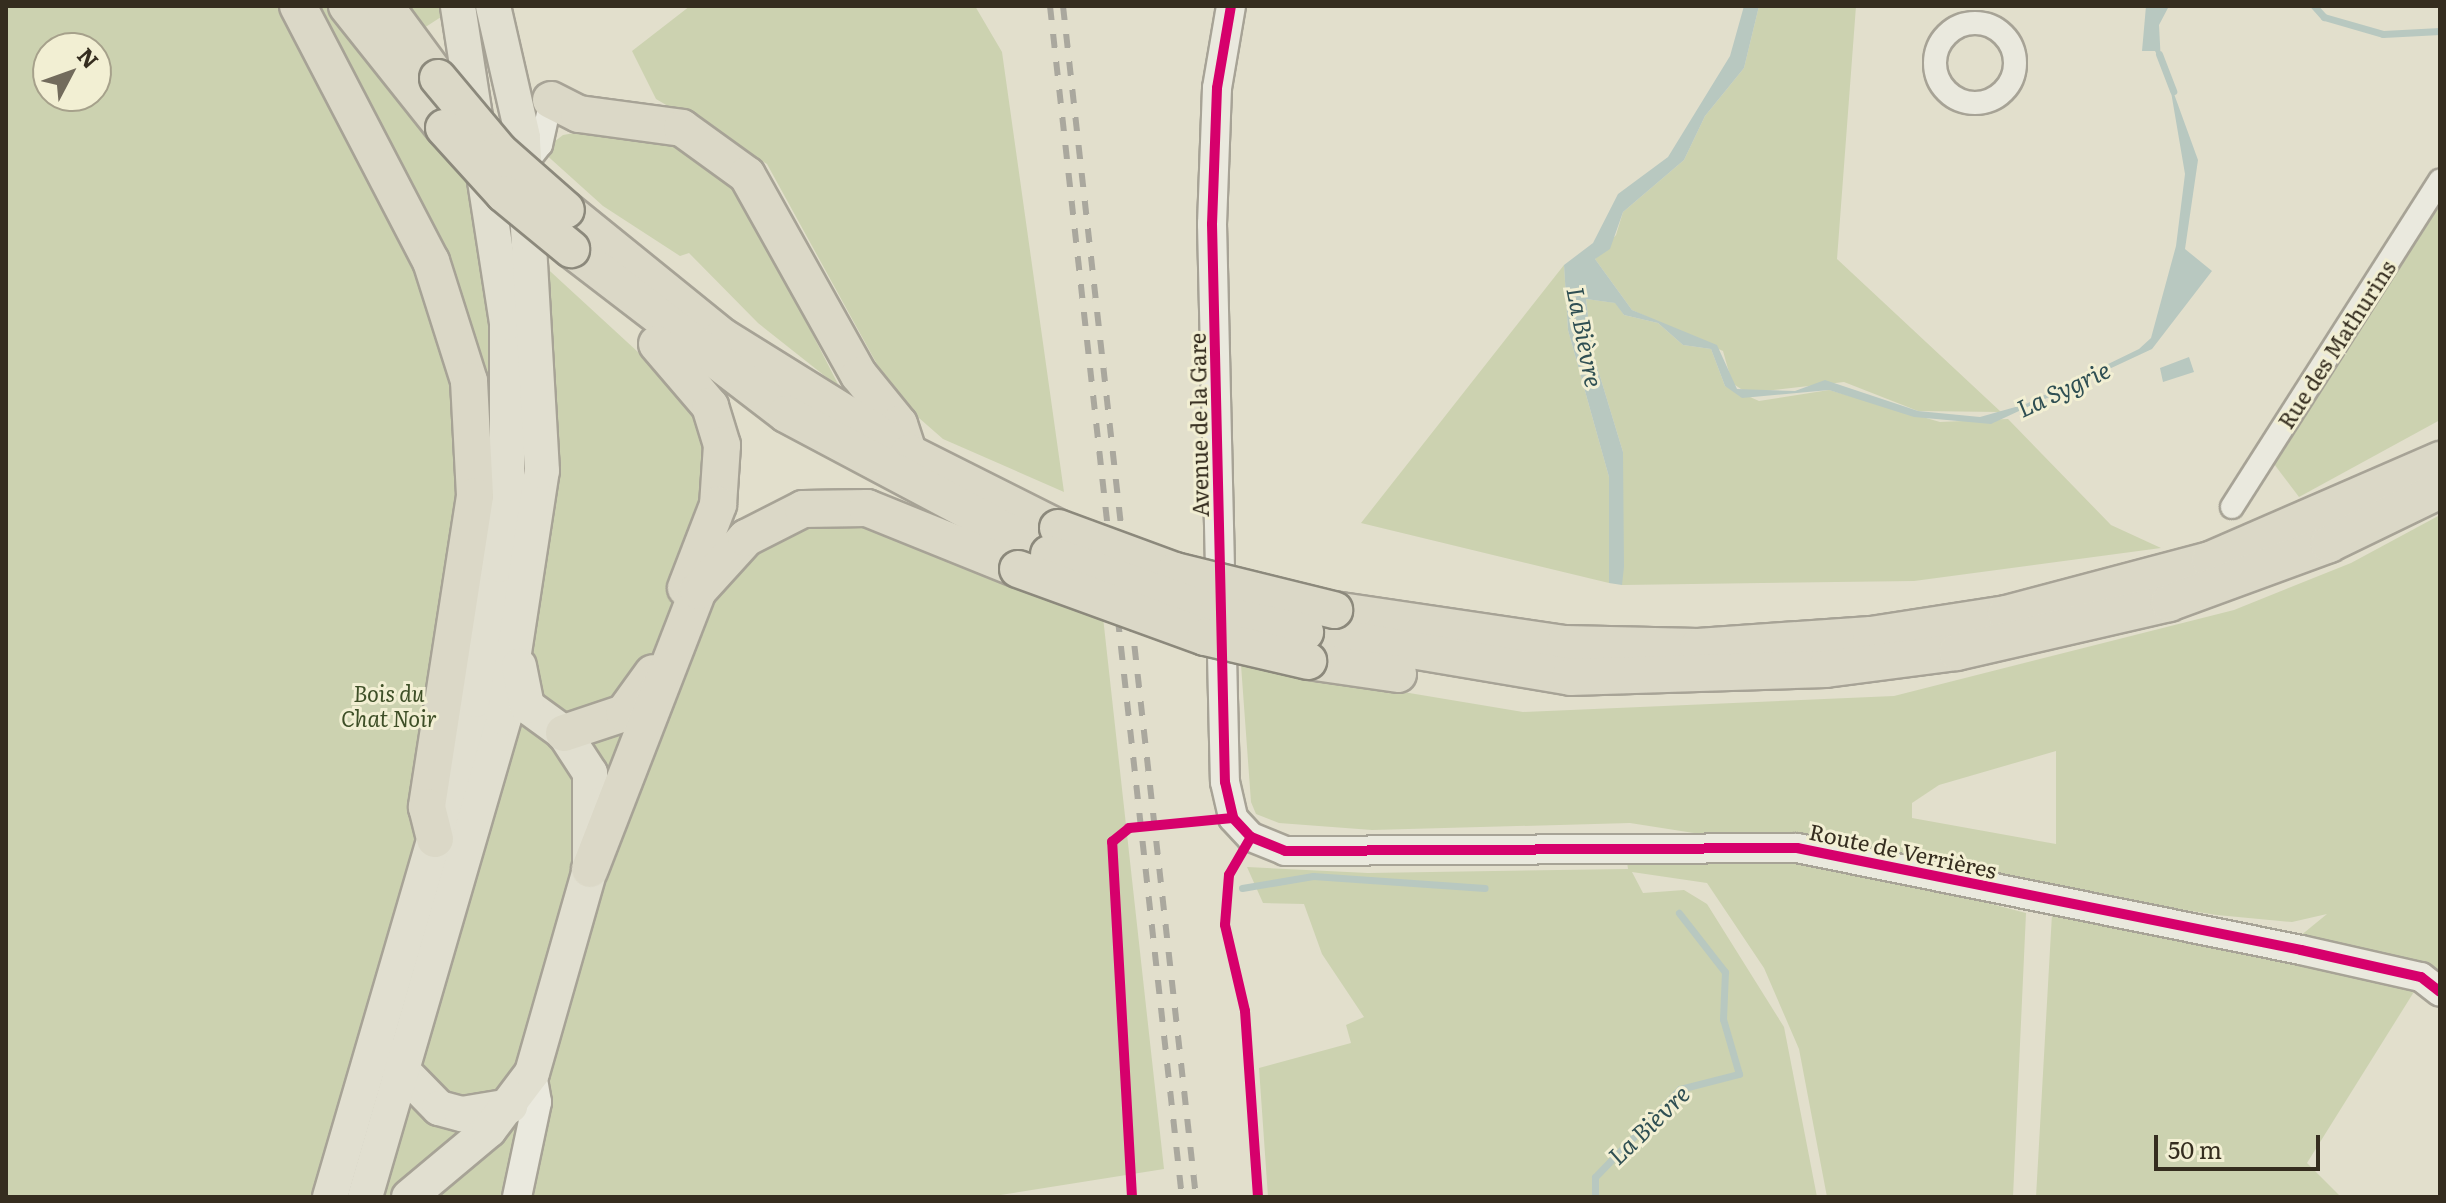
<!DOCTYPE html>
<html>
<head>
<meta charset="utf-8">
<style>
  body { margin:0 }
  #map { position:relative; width:2446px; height:1203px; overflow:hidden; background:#e2dfcc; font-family:Literata,serif }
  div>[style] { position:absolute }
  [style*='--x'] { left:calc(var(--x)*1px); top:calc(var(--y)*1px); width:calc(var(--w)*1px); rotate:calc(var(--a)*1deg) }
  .green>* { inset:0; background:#ccd2b0 }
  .water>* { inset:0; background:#b8c8c0 }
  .stream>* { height:7px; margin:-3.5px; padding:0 3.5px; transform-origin:3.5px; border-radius:3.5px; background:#b8c8c0 }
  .roads { filter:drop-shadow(2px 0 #a7a396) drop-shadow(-2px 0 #a7a396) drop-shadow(0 2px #a7a396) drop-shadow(0 -2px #a7a396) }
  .minor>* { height:22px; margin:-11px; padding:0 11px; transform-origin:11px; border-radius:11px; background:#eae9de }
  .minor>.ring { margin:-11px; padding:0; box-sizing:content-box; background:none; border:22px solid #eae9de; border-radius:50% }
  .tertiary>* { height:28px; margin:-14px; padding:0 14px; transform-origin:14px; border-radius:14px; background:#eae9de }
  .primary>* { height:34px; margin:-17px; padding:0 17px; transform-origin:17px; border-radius:17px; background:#e1dfd0 }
  .trunk>* { height:36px; margin:-18px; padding:0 18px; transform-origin:18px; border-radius:18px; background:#dbd8c7 }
  .rail>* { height:6px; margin-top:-3px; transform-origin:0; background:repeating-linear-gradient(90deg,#aaa89e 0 14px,transparent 0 28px) }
  .bridges { filter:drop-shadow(2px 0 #8c897c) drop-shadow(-2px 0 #8c897c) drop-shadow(0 2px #8c897c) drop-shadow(0 -2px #8c897c) }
  .trunk-bridge>* { height:36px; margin:-18px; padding:0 18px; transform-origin:18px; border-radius:18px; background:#dbd8c7 }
  .cycleway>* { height:10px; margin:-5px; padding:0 5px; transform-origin:5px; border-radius:5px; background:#d6006c }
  span { translate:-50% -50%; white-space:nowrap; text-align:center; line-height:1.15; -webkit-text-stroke:6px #f2efd3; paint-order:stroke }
  .street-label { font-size:22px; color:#352d1f }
  .park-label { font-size:22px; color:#3e4f27; font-style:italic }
  .water-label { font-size:24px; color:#2f4f53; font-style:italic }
  .frame { position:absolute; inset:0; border:8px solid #352d1f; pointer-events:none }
  .north { position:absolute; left:32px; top:32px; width:80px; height:80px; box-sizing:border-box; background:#f2efd3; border:2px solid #a6a18b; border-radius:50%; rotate:49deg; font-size:22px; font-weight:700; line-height:32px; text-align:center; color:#352d1f }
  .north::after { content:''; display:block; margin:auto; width:28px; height:36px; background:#726b5c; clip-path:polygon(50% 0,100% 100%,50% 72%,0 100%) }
  .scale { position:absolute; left:2154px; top:1135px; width:166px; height:36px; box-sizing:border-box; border:4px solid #352d1f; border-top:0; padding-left:10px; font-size:24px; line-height:28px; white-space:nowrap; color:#352d1f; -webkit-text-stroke:6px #f2efd3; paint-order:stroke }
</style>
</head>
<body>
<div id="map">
  <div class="green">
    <div style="clip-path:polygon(evenodd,6px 6px,458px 6px,424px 28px,477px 204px,701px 410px,711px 498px,753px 543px,806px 518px,861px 516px,1103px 617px,1164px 1169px,988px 1197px,6px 1197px,6px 6px,48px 48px,96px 48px,96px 96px,48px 96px,48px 48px)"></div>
    <div style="clip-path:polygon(690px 6px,975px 6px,1002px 52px,1064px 492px,943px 439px,895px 397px,767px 164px,656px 99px,632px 51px)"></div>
    <div style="clip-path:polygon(1759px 6px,1856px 6px,1837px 259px,2001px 412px,1918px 411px,1844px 382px,1747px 393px,1732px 383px,1723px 351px,1632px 310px,1595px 259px,1616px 235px,1623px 212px,1684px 160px,1705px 116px,1744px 68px)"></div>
    <div style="clip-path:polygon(598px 129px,675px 140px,740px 193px,840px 388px,758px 323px,689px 253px,680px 256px,603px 206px,542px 151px,563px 135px)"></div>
    <div style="clip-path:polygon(2440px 201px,2440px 420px,2299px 497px,2271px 460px)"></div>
    <div style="clip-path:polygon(1564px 265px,1568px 330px,1609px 477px,1609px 583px,1361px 523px)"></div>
    <div style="clip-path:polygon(1586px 299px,1616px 303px,1624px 315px,1658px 323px,1683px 345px,1711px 349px,1725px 386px,1759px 401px,1829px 390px,1940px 422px,2008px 419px,2111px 525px,2161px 548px,1914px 581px,1622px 585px,1623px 452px,1592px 350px)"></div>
    <div style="clip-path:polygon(evenodd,2440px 515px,2440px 974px,2422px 979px,2307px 1163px,2341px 1197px,2036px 1197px,2052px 914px,2278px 954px,2327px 914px,2292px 922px,2217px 915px,1630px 823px,1372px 830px,1279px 823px,1256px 814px,1251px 802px,1241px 665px,1523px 712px,1894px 696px,2234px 610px,2351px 563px,2440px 515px,2056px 751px,2056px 844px,1912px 818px,1912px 803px,1939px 785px,2056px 751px)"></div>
    <div style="clip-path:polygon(1799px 854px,2026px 913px,2013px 1197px,1827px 1197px,1799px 1049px,1764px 968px,1707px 883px,1632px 872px,1643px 893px,1684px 890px,1707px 904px,1784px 1027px,1817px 1197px,1268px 1197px,1259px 1068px,1351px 1043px,1346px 1025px,1364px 1017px,1322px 954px,1304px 904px,1263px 903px,1247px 867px,1368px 873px,1628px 869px,1626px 855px)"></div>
  </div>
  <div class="water">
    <div style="clip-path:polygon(1744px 6px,1759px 6px,1744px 68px,1705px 116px,1684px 160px,1623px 212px,1610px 249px,1595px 259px,1632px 310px,1717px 345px,1737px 389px,1795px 391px,1825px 380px,1918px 411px,1980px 417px,2026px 404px,2139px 349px,2151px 338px,2176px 246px,2185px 174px,2169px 80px,2198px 160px,2185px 249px,2212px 271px,2152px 349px,1991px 424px,1914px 417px,1829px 390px,1742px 398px,1725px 386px,1711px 349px,1683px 345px,1658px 323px,1624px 315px,1615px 303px,1586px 299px,1592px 350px,1623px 452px,1624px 567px,1622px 585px,1609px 583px,1609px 477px,1568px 330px,1564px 265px,1593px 243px,1618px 194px,1668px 157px,1730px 56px)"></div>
    <div style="clip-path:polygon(2146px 6px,2169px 6px,2159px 25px,2161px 63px,2155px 51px,2142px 51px)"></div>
    <div style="clip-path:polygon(2189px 357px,2194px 372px,2163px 382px,2160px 368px)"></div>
  </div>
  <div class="stream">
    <div style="--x:2314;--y:6;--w:15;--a:48"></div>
    <div style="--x:2324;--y:17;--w:61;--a:16.1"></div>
    <div style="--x:2383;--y:34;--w:57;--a:-3"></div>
    <div style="--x:2159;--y:54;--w:40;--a:69"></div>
    <div style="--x:1242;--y:888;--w:72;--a:-9.6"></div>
    <div style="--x:1313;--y:876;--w:172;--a:4"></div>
    <div style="--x:1595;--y:1197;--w:20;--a:-90"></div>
    <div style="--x:1595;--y:1177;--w:122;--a:-46"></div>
    <div style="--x:1680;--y:1089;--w:61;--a:-14.3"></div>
    <div style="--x:1739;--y:1074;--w:57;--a:-106.2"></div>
    <div style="--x:1723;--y:1019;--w:47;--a:-87.6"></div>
    <div style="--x:1725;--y:972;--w:75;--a:-127.9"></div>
  </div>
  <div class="roads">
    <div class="minor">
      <div class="ring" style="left:1935px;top:23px;width:58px;height:58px"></div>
      <div style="--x:526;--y:164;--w:24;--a:-52"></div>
      <div style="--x:541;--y:145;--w:46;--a:-77.5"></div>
      <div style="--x:2232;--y:507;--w:387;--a:-57.5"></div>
    </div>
    <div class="tertiary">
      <div style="--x:1231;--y:6;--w:83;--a:99.7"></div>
      <div style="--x:1217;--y:88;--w:136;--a:92.1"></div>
      <div style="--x:1212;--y:224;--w:558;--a:88.67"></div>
      <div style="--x:1225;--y:782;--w:37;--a:77"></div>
      <div style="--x:1233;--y:818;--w:26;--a:47"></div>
      <div style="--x:1251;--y:837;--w:37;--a:22"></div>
      <div style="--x:1285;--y:851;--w:512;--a:-0.34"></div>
      <div style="--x:1797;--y:848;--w:514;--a:11.44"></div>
      <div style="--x:2301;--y:950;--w:123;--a:12.7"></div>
      <div style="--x:2421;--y:977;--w:24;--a:38"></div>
      <div style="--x:517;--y:1197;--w:97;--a:-78.1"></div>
      <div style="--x:537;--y:1102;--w:29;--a:-100"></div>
    </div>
    <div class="primary">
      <div style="--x:390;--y:1058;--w:70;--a:45.6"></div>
      <div style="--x:439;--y:1108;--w:24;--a:15"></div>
      <div style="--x:462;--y:1114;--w:49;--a:-9.5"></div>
      <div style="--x:330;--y:1197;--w:518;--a:-73.74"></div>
      <div style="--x:475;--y:700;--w:137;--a:-79.9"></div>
      <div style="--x:499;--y:565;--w:81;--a:-84.4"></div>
      <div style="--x:507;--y:484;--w:161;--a:-90"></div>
      <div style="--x:507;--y:323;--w:321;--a:-98.8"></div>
      <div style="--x:365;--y:1197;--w:499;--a:-73.8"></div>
      <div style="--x:504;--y:718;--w:250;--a:-81.3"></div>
      <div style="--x:542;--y:471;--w:335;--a:-93.3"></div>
      <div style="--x:523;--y:137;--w:134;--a:-102.9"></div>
      <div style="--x:409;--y:1197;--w:104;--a:-39.9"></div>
      <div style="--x:489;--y:1130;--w:71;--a:-53"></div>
      <div style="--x:532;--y:1073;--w:212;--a:-74.1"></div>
      <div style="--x:590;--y:869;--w:96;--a:-90"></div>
      <div style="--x:590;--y:773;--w:48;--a:-123"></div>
      <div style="--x:564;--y:733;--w:46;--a:-143.9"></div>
      <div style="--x:527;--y:706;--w:41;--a:-101.3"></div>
    </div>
    <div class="trunk">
      <div style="--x:298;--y:6;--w:288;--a:62.5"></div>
      <div style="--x:431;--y:261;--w:126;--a:72.4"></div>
      <div style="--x:469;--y:381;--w:115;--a:87"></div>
      <div style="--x:475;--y:496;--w:315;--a:98.8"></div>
      <div style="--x:427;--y:807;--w:33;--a:76"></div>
      <div style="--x:347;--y:6;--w:156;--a:51.5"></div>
      <div style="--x:385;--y:6;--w:89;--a:53.6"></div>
      <div style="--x:551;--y:100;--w:31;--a:27"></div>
      <div style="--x:579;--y:114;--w:104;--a:7.7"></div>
      <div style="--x:682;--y:128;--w:80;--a:35.9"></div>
      <div style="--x:747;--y:175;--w:229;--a:60.8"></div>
      <div style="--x:859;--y:375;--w:63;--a:50.8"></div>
      <div style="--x:899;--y:424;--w:28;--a:72"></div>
      <div style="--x:566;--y:210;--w:202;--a:39"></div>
      <div style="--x:723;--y:337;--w:219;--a:31.9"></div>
      <div style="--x:909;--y:453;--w:167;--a:26.7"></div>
      <div style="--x:571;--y:249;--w:271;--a:37.5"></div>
      <div style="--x:786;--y:414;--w:298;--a:28"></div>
      <div style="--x:657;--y:344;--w:82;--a:49.5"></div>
      <div style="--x:710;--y:406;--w:41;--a:72.9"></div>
      <div style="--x:722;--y:445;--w:60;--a:93.8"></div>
      <div style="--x:718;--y:505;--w:89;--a:111.1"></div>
      <div style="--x:1334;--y:610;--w:233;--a:8.4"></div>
      <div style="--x:1565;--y:644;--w:133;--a:1.3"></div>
      <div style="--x:1698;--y:647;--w:173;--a:-4"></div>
      <div style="--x:1871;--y:635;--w:137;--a:-8.8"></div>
      <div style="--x:2006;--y:614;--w:211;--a:-14.8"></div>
      <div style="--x:2210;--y:560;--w:251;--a:-23.5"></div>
      <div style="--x:1305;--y:632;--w:269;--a:9.6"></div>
      <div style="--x:1570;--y:677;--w:256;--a:-1.8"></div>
      <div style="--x:1826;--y:669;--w:132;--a:-7.4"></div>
      <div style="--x:1957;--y:652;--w:218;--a:-13"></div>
      <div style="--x:2169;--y:603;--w:171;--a:-20.2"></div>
      <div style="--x:2329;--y:544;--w:123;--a:-25.9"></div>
      <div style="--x:1308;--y:661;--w:91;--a:8.2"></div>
      <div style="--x:564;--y:733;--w:63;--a:-18.4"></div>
      <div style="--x:624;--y:713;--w:49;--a:-54.1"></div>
      <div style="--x:590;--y:869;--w:298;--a:-68.8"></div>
      <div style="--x:698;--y:591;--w:72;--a:-47.8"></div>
      <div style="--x:746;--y:538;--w:64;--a:-27"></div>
      <div style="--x:803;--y:509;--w:64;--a:-0.9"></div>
      <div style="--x:867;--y:508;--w:163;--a:22"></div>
    </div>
  </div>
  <div class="rail">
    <div style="--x:1050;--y:6;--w:1198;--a:83.68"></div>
    <div style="--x:1063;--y:6;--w:1198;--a:83.63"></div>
  </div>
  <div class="bridges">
    <div class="trunk-bridge">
      <div style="--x:438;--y:78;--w:95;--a:50.1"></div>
      <div style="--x:499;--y:151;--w:89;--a:41.4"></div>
      <div style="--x:444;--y:128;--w:89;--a:47.7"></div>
      <div style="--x:504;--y:194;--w:87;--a:39.4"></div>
      <div style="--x:1058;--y:528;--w:125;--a:20.2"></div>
      <div style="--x:1175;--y:571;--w:164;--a:13.8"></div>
      <div style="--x:1049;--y:554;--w:178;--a:19.7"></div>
      <div style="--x:1217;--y:614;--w:90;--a:11.6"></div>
      <div style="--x:1018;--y:569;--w:199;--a:20"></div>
      <div style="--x:1205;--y:637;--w:106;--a:13.1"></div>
    </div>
  </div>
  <div class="cycleway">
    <div style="--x:1231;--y:6;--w:83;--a:99.7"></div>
    <div style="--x:1217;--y:88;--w:136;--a:92.1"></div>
    <div style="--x:1212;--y:224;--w:558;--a:88.67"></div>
    <div style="--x:1225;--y:782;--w:37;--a:77"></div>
    <div style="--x:1233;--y:818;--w:26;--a:47"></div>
    <div style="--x:1251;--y:837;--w:37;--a:22"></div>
    <div style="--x:1285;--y:851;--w:512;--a:-0.34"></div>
    <div style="--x:1797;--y:848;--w:514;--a:11.44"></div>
    <div style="--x:2301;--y:950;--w:123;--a:12.7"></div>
    <div style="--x:2421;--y:977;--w:24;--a:38"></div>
    <div style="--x:1251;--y:837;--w:44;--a:120.1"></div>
    <div style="--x:1229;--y:875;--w:50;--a:94.6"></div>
    <div style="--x:1225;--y:925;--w:88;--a:76.9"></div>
    <div style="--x:1245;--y:1011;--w:186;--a:86"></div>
    <div style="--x:1132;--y:1197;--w:356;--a:-93.2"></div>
    <div style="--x:1112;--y:842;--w:22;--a:-39"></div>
    <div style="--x:1129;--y:828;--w:104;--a:-5.5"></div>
  </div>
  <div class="street-label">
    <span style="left:2336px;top:344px;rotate:-57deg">Rue des Mathurins</span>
    <span style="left:1198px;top:425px;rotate:-91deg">Avenue de la Gare</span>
    <span style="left:1903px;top:850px;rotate:12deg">Route de Verrières</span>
  </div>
  <div class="park-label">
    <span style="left:389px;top:705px">Bois du<br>Chat Noir</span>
  </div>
  <div class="water-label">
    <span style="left:1586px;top:337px;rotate:79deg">La Bièvre</span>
    <span style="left:2063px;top:388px;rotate:-25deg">La Sygrie</span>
    <span style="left:1648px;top:1124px;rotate:-44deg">La Bièvre</span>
  </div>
  <div class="frame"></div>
  <div class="north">N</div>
  <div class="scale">50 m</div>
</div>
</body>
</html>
